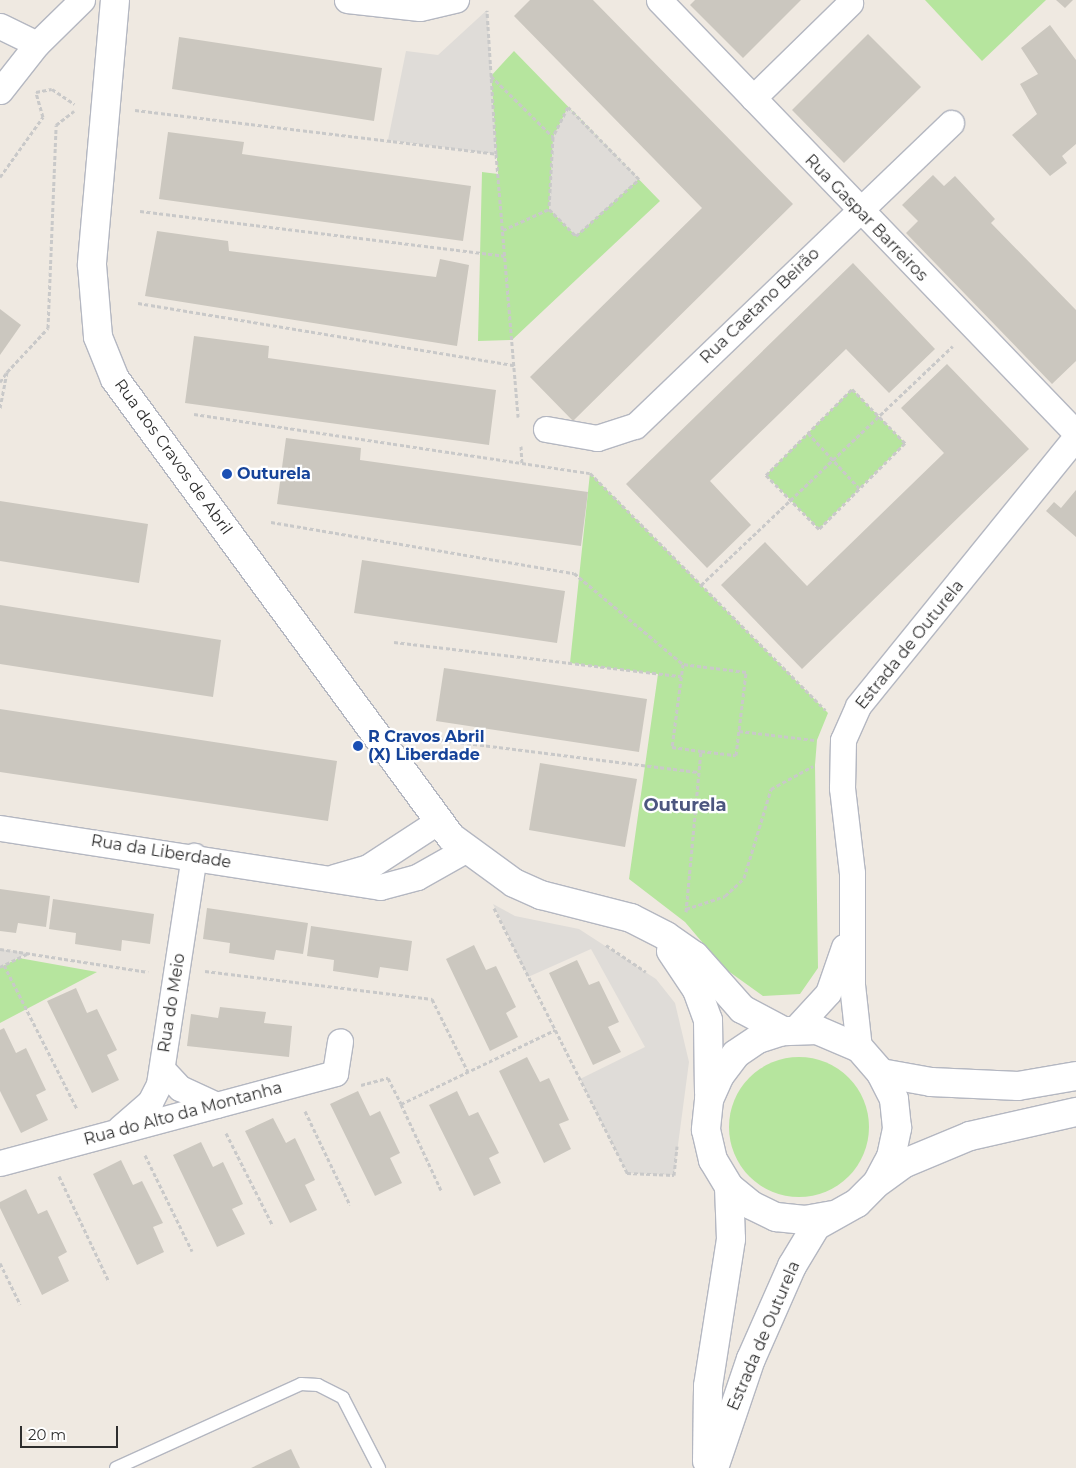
<!DOCTYPE html>
<html>
<head>
<meta charset="utf-8">
<style>
  body { margin:0 }
  #map { position:relative; width:1076px; height:1468px; overflow:hidden; background:#efe9e1; font-family:Montserrat,sans-serif }
  div>[style] { position:absolute }
  [style*='--x'] { left:calc(var(--x)*1px); top:calc(var(--y)*1px); width:calc(var(--w)*1px); rotate:calc(var(--a)*1deg) }
  .green>* { inset:0; background:#b6e59e }
  .round { border-radius:50% }
  .plaza>* { inset:0; background:#dfdcd8 }
  .building>* { inset:0; background:#cbc7bf }
  .path>* { height:3px; margin-top:-1.5px; transform-origin:0; background:repeating-linear-gradient(90deg,#c9c9c9 0 4px,transparent 0 6.5px) }
  .roads { filter:drop-shadow(1px 0 #b4b7c1) drop-shadow(-1px 0 #b4b7c1) drop-shadow(0 1px #b4b7c1) drop-shadow(0 -1px #b4b7c1) }
  .lane>* { height:12px; margin:-6px; padding:0 6px; transform-origin:6px; border-radius:6px; background:#fff }
  .street>* { height:25px; margin:-12.5px; padding:0 12.5px; transform-origin:12.5px; border-radius:12.5px; background:#fff }
  .secondary>* { height:28px; margin:-14px; padding:0 14px; transform-origin:14px; border-radius:14px; background:#fff }
  .dots>* { width:14px; height:14px; translate:-50% -50%; box-sizing:border-box; border:2px solid #fff; border-radius:50% }
  span { translate:-50% -50%; white-space:nowrap; text-align:center; line-height:1.15; -webkit-text-stroke:4.5px #fff; paint-order:stroke }
  .street-label { font-size:16px; color:#2e2e2e }
  .transit-label { font-size:16px; color:#164399; font-weight:700 }
  .left { translate:0 -50%; text-align:left }
  .neighbourhood-label { font-size:18px; color:#4d5680; font-weight:700 }
  .scale { position:absolute; left:20px; top:1426px; width:98px; height:22px; box-sizing:border-box; border:2px solid #2e2e2e; border-top:0; padding-left:6px; font-size:15px; line-height:18px; white-space:nowrap; color:#2e2e2e; -webkit-text-stroke:4px #fff; paint-order:stroke }
</style>
</head>
<body>
<div id="map">
  <div class="green">
    <div style="clip-path:polygon(925px 0,1046px 0,982px 61px)"></div>
    <div style="clip-path:polygon(514px 51px,660px 201px,512px 340px,478px 341px,482px 172px,498px 174px,491px 76px)"></div>
    <div style="clip-path:polygon(852px 389px,905px 443px,819px 529px,766px 475px)"></div>
    <div style="clip-path:polygon(590px 473px,828px 713px,817px 740px,815px 765px,818px 968px,800px 994px,763px 996px,724px 968px,685px 922px,629px 879px,658px 674px,570px 663px)"></div>
    <div style="clip-path:polygon(19px 958px,97px 972px,0 1023px,0 967px)"></div>
    <div class="round" style="left:729px;top:1057px;width:140px;height:140px"></div>
  </div>
  <div class="plaza">
    <div style="clip-path:polygon(487px 10px,496px 154px,388px 140px,406px 51px,438px 55px)"></div>
    <div style="clip-path:polygon(568px 107px,639px 179px,576px 236px,549px 209px,553px 137px)"></div>
    <div style="clip-path:polygon(493px 904px,515px 916px,579px 929px,656px 979px,675px 1003px,689px 1062px,674px 1175px,627px 1173px,580px 1079px,645px 1047px,591px 949px,528px 977px)"></div>
    <div style="clip-path:polygon(0 949px,28px 953px,0 967px)"></div>
  </div>
  <div class="building">
    <div style="clip-path:polygon(530px 0,593px 0,793px 204px,573px 421px,530px 377px,702px 208px,514px 16px)"></div>
    <div style="clip-path:polygon(695px 0,801px 0,743px 58px,690px 5px)"></div>
    <div style="clip-path:polygon(1056px 0,1073px 0,1065px 8px)"></div>
    <div style="clip-path:polygon(1050px 25px,1076px 60px,1076px 144px,1062px 156px,1067px 163px,1050px 176px,1012px 135px,1037px 114px,1020px 84px,1038px 74px,1021px 48px)"></div>
    <div style="clip-path:polygon(868px 34px,921px 87px,844px 163px,792px 110px)"></div>
    <div style="clip-path:polygon(179px 37px,382px 68px,374px 121px,172px 89px)"></div>
    <div style="clip-path:polygon(168px 132px,244px 142px,242px 154px,471px 186px,463px 241px,159px 199px)"></div>
    <div style="clip-path:polygon(933px 175px,944px 186px,955px 176px,995px 219px,991px 223px,1076px 310px,1076px 361px,1052px 384px,906px 233px,918px 221px,902px 205px)"></div>
    <div style="clip-path:polygon(157px 231px,228px 241px,229px 251px,436px 277px,440px 259px,469px 265px,457px 346px,145px 296px)"></div>
    <div style="clip-path:polygon(853px 263px,935px 349px,889px 393px,846px 349px,710px 481px,751px 525px,707px 568px,626px 484px)"></div>
    <div style="clip-path:polygon(0 309px,21px 325px,0 355px)"></div>
    <div style="clip-path:polygon(194px 336px,269px 346px,268px 358px,496px 390px,489px 445px,185px 403px)"></div>
    <div style="clip-path:polygon(947px 364px,1029px 449px,802px 669px,721px 585px,765px 542px,807px 586px,944px 453px,901px 408px)"></div>
    <div style="clip-path:polygon(286px 438px,361px 448px,360px 460px,588px 492px,581px 546px,277px 504px)"></div>
    <div style="clip-path:polygon(1076px 490px,1076px 537px,1046px 511px,1054px 502px,1061px 508px)"></div>
    <div style="clip-path:polygon(0 501px,148px 524px,139px 583px,0 561px)"></div>
    <div style="clip-path:polygon(362px 560px,565px 591px,557px 643px,354px 613px)"></div>
    <div style="clip-path:polygon(0 605px,221px 640px,213px 697px,0 664px)"></div>
    <div style="clip-path:polygon(444px 668px,647px 699px,639px 752px,436px 721px)"></div>
    <div style="clip-path:polygon(0 709px,337px 761px,328px 821px,0 772px)"></div>
    <div style="clip-path:polygon(540px 763px,637px 779px,625px 847px,529px 830px)"></div>
    <div style="clip-path:polygon(0 889px,50px 896px,46px 927px,18px 923px,16px 933px,0 931px)"></div>
    <div style="clip-path:polygon(53px 899px,154px 914px,150px 944px,122px 940px,121px 951px,75px 944px,76px 933px,49px 929px)"></div>
    <div style="clip-path:polygon(207px 908px,308px 923px,303px 954px,276px 950px,274px 960px,229px 953px,230px 943px,203px 939px)"></div>
    <div style="clip-path:polygon(311px 926px,412px 941px,408px 971px,380px 967px,378px 978px,333px 971px,334px 960px,307px 956px)"></div>
    <div style="clip-path:polygon(474px 945px,486px 970px,496px 966px,516px 1007px,506px 1013px,518px 1037px,490px 1051px,446px 959px)"></div>
    <div style="clip-path:polygon(577px 960px,589px 985px,599px 981px,619px 1022px,608px 1027px,621px 1052px,593px 1065px,549px 973px)"></div>
    <div style="clip-path:polygon(76px 988px,87px 1013px,97px 1009px,117px 1050px,107px 1055px,119px 1080px,92px 1093px,47px 1001px)"></div>
    <div style="clip-path:polygon(220px 1007px,266px 1012px,264px 1023px,292px 1026px,289px 1057px,187px 1046px,191px 1014px,218px 1018px)"></div>
    <div style="clip-path:polygon(4px 1028px,16px 1053px,26px 1048px,46px 1090px,36px 1095px,48px 1120px,21px 1133px,0 1091px,0 1030px)"></div>
    <div style="clip-path:polygon(527px 1057px,540px 1082px,549px 1078px,569px 1120px,559px 1124px,571px 1149px,544px 1163px,499px 1071px)"></div>
    <div style="clip-path:polygon(358px 1091px,370px 1116px,380px 1111px,400px 1153px,390px 1158px,402px 1183px,375px 1196px,330px 1104px)"></div>
    <div style="clip-path:polygon(457px 1091px,469px 1116px,478px 1112px,499px 1153px,489px 1158px,501px 1183px,474px 1196px,429px 1105px)"></div>
    <div style="clip-path:polygon(273px 1118px,286px 1143px,295px 1138px,315px 1180px,305px 1185px,317px 1210px,290px 1223px,245px 1131px)"></div>
    <div style="clip-path:polygon(201px 1142px,213px 1167px,223px 1162px,243px 1204px,232px 1209px,245px 1234px,217px 1247px,173px 1155px)"></div>
    <div style="clip-path:polygon(121px 1160px,133px 1185px,142px 1181px,163px 1223px,153px 1227px,164px 1252px,137px 1265px,93px 1174px)"></div>
    <div style="clip-path:polygon(26px 1189px,38px 1214px,47px 1210px,67px 1252px,58px 1257px,69px 1281px,42px 1295px,0 1208px,0 1202px)"></div>
    <div style="clip-path:polygon(291px 1449px,300px 1468px,251px 1468px)"></div>
  </div>
  <div class="path">
    <div style="--x:491;--y:76;--w:87;--a:44.5"></div>
    <div style="--x:135;--y:110;--w:364;--a:6.9"></div>
    <div style="--x:496;--y:154;--w:144;--a:-93.6"></div>
    <div style="--x:496;--y:154;--w:264;--a:85.2"></div>
    <div style="--x:0;--y:177;--w:74;--a:-54.4"></div>
    <div style="--x:43;--y:117;--w:26;--a:-106"></div>
    <div style="--x:36;--y:92;--w:16;--a:-11"></div>
    <div style="--x:52;--y:89;--w:27;--a:34"></div>
    <div style="--x:140;--y:211;--w:367;--a:7"></div>
    <div style="--x:503;--y:230;--w:51;--a:-24.5"></div>
    <div style="--x:549;--y:209;--w:38;--a:45"></div>
    <div style="--x:576;--y:236;--w:85;--a:-42.1"></div>
    <div style="--x:639;--y:179;--w:101;--a:-134.6"></div>
    <div style="--x:568;--y:107;--w:34;--a:117"></div>
    <div style="--x:553;--y:137;--w:72;--a:93.2"></div>
    <div style="--x:138;--y:303;--w:381;--a:9.4"></div>
    <div style="--x:7;--y:372;--w:60;--a:-47"></div>
    <div style="--x:48;--y:328;--w:203;--a:-87.7"></div>
    <div style="--x:56;--y:125;--w:23;--a:-38"></div>
    <div style="--x:0;--y:382;--w:12;--a:-55"></div>
    <div style="--x:7;--y:372;--w:38;--a:101"></div>
    <div style="--x:852;--y:389;--w:76;--a:45.5"></div>
    <div style="--x:905;--y:443;--w:122;--a:135"></div>
    <div style="--x:819;--y:529;--w:76;--a:-134.5"></div>
    <div style="--x:766;--y:475;--w:122;--a:-45"></div>
    <div style="--x:194;--y:414;--w:400;--a:8.5"></div>
    <div style="--x:590;--y:473;--w:334;--a:45.2"></div>
    <div style="--x:808;--y:433;--w:75;--a:47.2"></div>
    <div style="--x:521;--y:446;--w:17;--a:87"></div>
    <div style="--x:271;--y:522;--w:307;--a:9.6"></div>
    <div style="--x:574;--y:573;--w:142;--a:39.9"></div>
    <div style="--x:701;--y:585;--w:347;--a:-43.5"></div>
    <div style="--x:394;--y:642;--w:289;--a:6.8"></div>
    <div style="--x:739;--y:731;--w:77;--a:6.8"></div>
    <div style="--x:441;--y:740;--w:259;--a:7.1"></div>
    <div style="--x:494;--y:908;--w:297;--a:63.3"></div>
    <div style="--x:627;--y:1173;--w:47;--a:2.4"></div>
    <div style="--x:674;--y:1175;--w:29;--a:-84"></div>
    <div style="--x:686;--y:909;--w:41;--a:-18.4"></div>
    <div style="--x:725;--y:896;--w:26;--a:-43"></div>
    <div style="--x:744;--y:878;--w:93;--a:-73.1"></div>
    <div style="--x:771;--y:789;--w:48;--a:-28.7"></div>
    <div style="--x:686;--y:912;--w:162;--a:-84.7"></div>
    <div style="--x:701;--y:751;--w:35;--a:7"></div>
    <div style="--x:736;--y:755;--w:84;--a:-83.1"></div>
    <div style="--x:746;--y:672;--w:64;--a:-172.8"></div>
    <div style="--x:683;--y:664;--w:84;--a:97.5"></div>
    <div style="--x:672;--y:747;--w:29;--a:8"></div>
    <div style="--x:606;--y:945;--w:48;--a:34"></div>
    <div style="--x:0;--y:949;--w:150;--a:8.8"></div>
    <div style="--x:4;--y:965;--w:161;--a:63.1"></div>
    <div style="--x:0;--y:967;--w:30;--a:-26"></div>
    <div style="--x:205;--y:971;--w:229;--a:7"></div>
    <div style="--x:432;--y:999;--w:81;--a:63.7"></div>
    <div style="--x:361;--y:1085;--w:28;--a:-15"></div>
    <div style="--x:388;--y:1078;--w:29;--a:63"></div>
    <div style="--x:401;--y:1104;--w:171;--a:-25.7"></div>
    <div style="--x:401;--y:1104;--w:95;--a:65.1"></div>
    <div style="--x:305;--y:1111;--w:104;--a:64.4"></div>
    <div style="--x:226;--y:1133;--w:104;--a:63.2"></div>
    <div style="--x:145;--y:1155;--w:107;--a:63.9"></div>
    <div style="--x:59;--y:1176;--w:117;--a:64.7"></div>
    <div style="--x:0;--y:1263;--w:46;--a:64"></div>
  </div>
  <div class="roads">
    <div class="lane">
      <div style="--x:116;--y:1468;--w:203;--a:-24.4"></div>
      <div style="--x:301;--y:1384;--w:17;--a:3"></div>
      <div style="--x:318;--y:1385;--w:28;--a:27"></div>
      <div style="--x:343;--y:1398;--w:79;--a:62.8"></div>
    </div>
    <div class="street">
      <div style="--x:347;--y:0;--w:73;--a:6.3"></div>
      <div style="--x:420;--y:8;--w:37;--a:-13"></div>
      <div style="--x:659;--y:0;--w:601;--a:46.08"></div>
      <div style="--x:0;--y:26;--w:41;--a:25.9"></div>
      <div style="--x:0;--y:91;--w:60;--a:-51.8"></div>
      <div style="--x:37;--y:44;--w:63;--a:-44.4"></div>
      <div style="--x:753;--y:98;--w:136;--a:-44.4"></div>
      <div style="--x:546;--y:429;--w:52;--a:10"></div>
      <div style="--x:597;--y:438;--w:40;--a:-18"></div>
      <div style="--x:635;--y:426;--w:438;--a:-43.8"></div>
      <div style="--x:0;--y:828;--w:385;--a:8.8"></div>
      <div style="--x:380;--y:887;--w:38;--a:-15"></div>
      <div style="--x:417;--y:877;--w:55;--a:-29.4"></div>
      <div style="--x:334;--y:877;--w:35;--a:-16"></div>
      <div style="--x:368;--y:867;--w:86;--a:-33.1"></div>
      <div style="--x:795;--y:1029;--w:49;--a:-47.5"></div>
      <div style="--x:828;--y:993;--w:49;--a:-70.8"></div>
      <div style="--x:859;--y:1048;--w:63;--a:-96.3"></div>
      <div style="--x:852;--y:985;--w:112;--a:-90"></div>
      <div style="--x:852;--y:873;--w:86;--a:-96.7"></div>
      <div style="--x:842;--y:788;--w:48;--a:-88.8"></div>
      <div style="--x:843;--y:740;--w:37;--a:-66"></div>
      <div style="--x:858;--y:706;--w:346;--a:-51"></div>
      <div style="--x:162;--y:1069;--w:26;--a:47"></div>
      <div style="--x:180;--y:1088;--w:40;--a:25"></div>
      <div style="--x:120;--y:1128;--w:40;--a:-41"></div>
      <div style="--x:150;--y:1102;--w:20;--a:-63"></div>
      <div style="--x:159;--y:1084;--w:231;--a:-81.3"></div>
      <div style="--x:0;--y:1163;--w:347;--a:-15"></div>
      <div style="--x:335;--y:1073;--w:32;--a:-81"></div>
    </div>
    <div class="secondary">
      <div style="--x:115;--y:0;--w:266;--a:95"></div>
      <div style="--x:92;--y:265;--w:72;--a:85.2"></div>
      <div style="--x:98;--y:337;--w:45;--a:68"></div>
      <div style="--x:115;--y:379;--w:568;--a:53.74"></div>
      <div style="--x:451;--y:837;--w:78;--a:36.1"></div>
      <div style="--x:514;--y:883;--w:30;--a:24"></div>
      <div style="--x:541;--y:895;--w:93;--a:14.3"></div>
      <div style="--x:631;--y:918;--w:39;--a:27"></div>
      <div style="--x:666;--y:936;--w:35;--a:35"></div>
      <div style="--x:695;--y:956;--w:71;--a:48.4"></div>
      <div style="--x:742;--y:1009;--w:47;--a:28.2"></div>
      <div style="--x:671;--y:951;--w:47;--a:56.3"></div>
      <div style="--x:697;--y:990;--w:32;--a:70"></div>
      <div style="--x:708;--y:1020;--w:73;--a:89.2"></div>
      <div style="--x:881;--y:1073;--w:51;--a:10.2"></div>
      <div style="--x:931;--y:1082;--w:87;--a:2.6"></div>
      <div style="--x:1018;--y:1086;--w:59;--a:-9.8"></div>
      <div style="--x:880;--y:1181;--w:31;--a:-36"></div>
      <div style="--x:905;--y:1163;--w:70;--a:-22.6"></div>
      <div style="--x:970;--y:1136;--w:109;--a:-12.8"></div>
      <div style="--x:707;--y:1461;--w:75;--a:-89.2"></div>
      <div style="--x:708;--y:1386;--w:149;--a:-81.1"></div>
      <div style="--x:731;--y:1239;--w:52;--a:-92.2"></div>
      <div style="--x:714;--y:1468;--w:115;--a:-71.3"></div>
      <div style="--x:751;--y:1359;--w:102;--a:-66.2"></div>
      <div style="--x:792;--y:1266;--w:47;--a:-59"></div>
      <div style="--x:816;--y:1226;--w:47;--a:-29.3"></div>
      <div style="--x:857;--y:1203;--w:28;--a:-45"></div>
      <div style="--x:877;--y:1183;--w:30;--a:-62"></div>
      <div style="--x:891;--y:1157;--w:30;--a:-78"></div>
      <div style="--x:897;--y:1128;--w:29;--a:-96"></div>
      <div style="--x:894;--y:1099;--w:29;--a:-117"></div>
      <div style="--x:881;--y:1073;--w:33;--a:-131"></div>
      <div style="--x:859;--y:1048;--w:46;--a:-156.8"></div>
      <div style="--x:817;--y:1030;--w:34;--a:178"></div>
      <div style="--x:783;--y:1031;--w:26;--a:162"></div>
      <div style="--x:758;--y:1039;--w:27;--a:146"></div>
      <div style="--x:736;--y:1054;--w:26;--a:127"></div>
      <div style="--x:720;--y:1075;--w:27;--a:114"></div>
      <div style="--x:709;--y:1100;--w:30;--a:96"></div>
      <div style="--x:706;--y:1130;--w:31;--a:77"></div>
      <div style="--x:713;--y:1160;--w:31;--a:59"></div>
      <div style="--x:729;--y:1187;--w:28;--a:39"></div>
      <div style="--x:751;--y:1205;--w:28;--a:26"></div>
      <div style="--x:776;--y:1217;--w:29;--a:6"></div>
      <div style="--x:805;--y:1220;--w:27;--a:-10"></div>
    </div>
  </div>
  <div class="dots">
    <div style="left:227px;top:474px;background:#1a4fb4"></div>
    <div style="left:358px;top:746px;background:#1a4fb4"></div>
  </div>
  <div class="street-label">
    <span style="left:866px;top:218px;rotate:46deg">Rua Gaspar Barreiros</span>
    <span style="left:760px;top:306px;rotate:-44deg">Rua Caetano Beirão</span>
    <span style="left:173px;top:457px;rotate:54deg">Rua dos Cravos de Abril</span>
    <span style="left:910px;top:645px;rotate:-51deg">Estrada de Outurela</span>
    <span style="left:161px;top:852px;rotate:9deg">Rua da Liberdade</span>
    <span style="left:172px;top:1003px;rotate:-81deg">Rua do Meio</span>
    <span style="left:183px;top:1114px;rotate:-15deg">Rua do Alto da Montanha</span>
    <span style="left:764px;top:1336px;rotate:-67deg">Estrada de Outurela</span>
  </div>
  <div class="transit-label">
    <span class="left" style="left:237px;top:474px">Outurela</span>
    <span class="left" style="left:368px;top:746px">R Cravos Abril<br>(X) Liberdade</span>
  </div>
  <div class="neighbourhood-label">
    <span style="left:685px;top:805px">Outurela</span>
  </div>
  <div class="scale">20 m</div>
</div>
</body>
</html>
